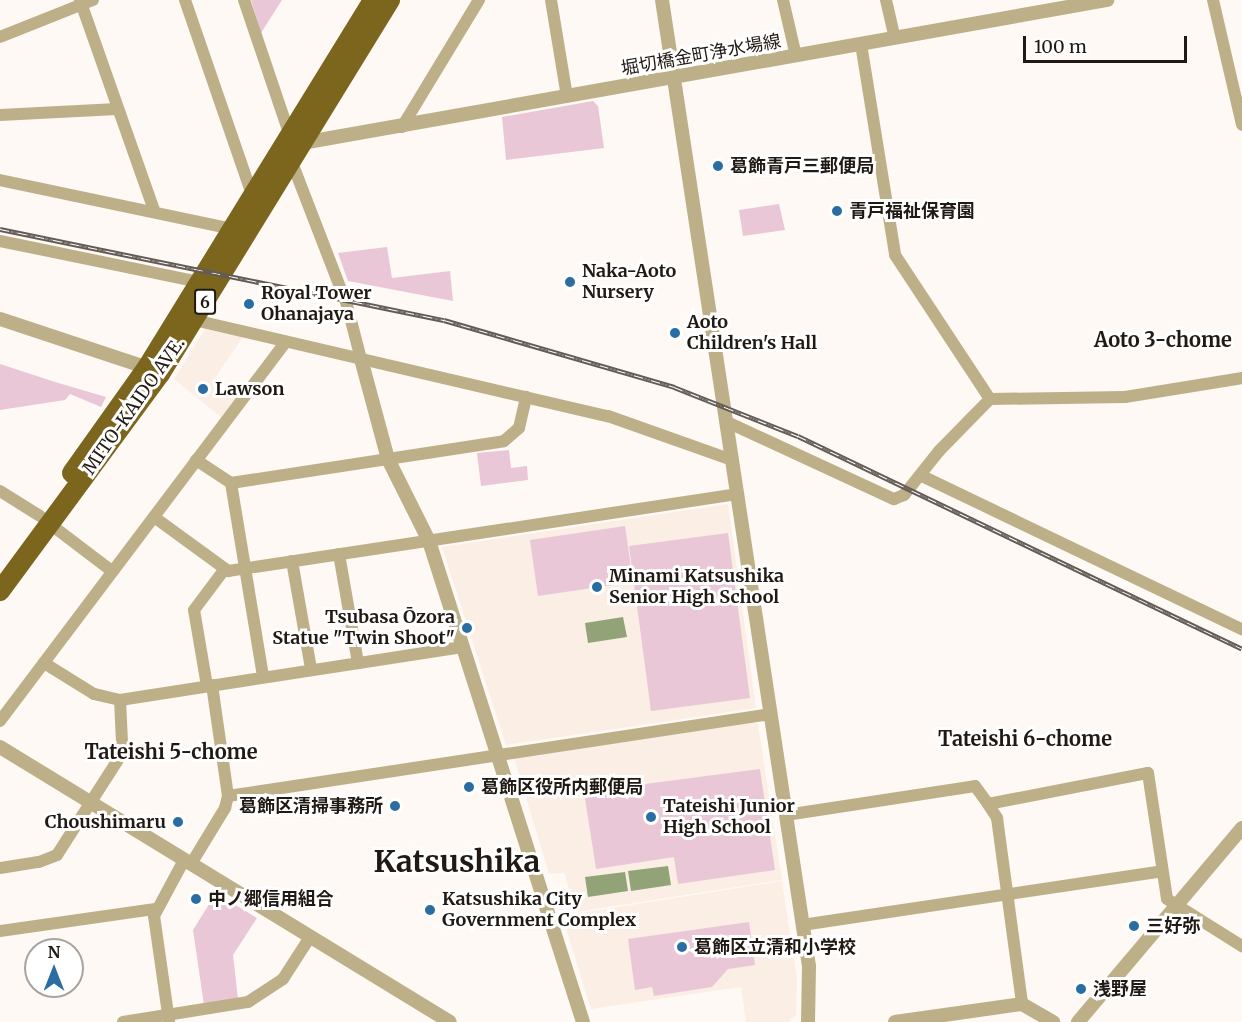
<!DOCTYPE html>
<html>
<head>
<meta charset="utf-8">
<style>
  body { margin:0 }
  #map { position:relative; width:1242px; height:1022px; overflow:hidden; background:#fef9f5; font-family:Merriweather,"Noto Sans JP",serif }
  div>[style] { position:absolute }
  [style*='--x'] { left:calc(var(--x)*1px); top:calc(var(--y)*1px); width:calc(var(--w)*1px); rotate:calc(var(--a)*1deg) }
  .built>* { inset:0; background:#fbeee5 }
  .green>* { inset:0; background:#e9c7d7 }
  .water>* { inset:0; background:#91a377 }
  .minor>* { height:12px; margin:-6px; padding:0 6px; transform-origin:6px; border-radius:6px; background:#bdb088 }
  .tertiary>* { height:14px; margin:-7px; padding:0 7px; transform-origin:7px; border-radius:7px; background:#bdb088 }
  .trunk>* { height:20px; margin:-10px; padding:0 10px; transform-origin:10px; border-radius:10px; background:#7c661e }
  .rail>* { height:5px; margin-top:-2.5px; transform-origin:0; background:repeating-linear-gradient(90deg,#fff 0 9px,#635c56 0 18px); box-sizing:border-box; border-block:2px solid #635c56 }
  .dots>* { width:16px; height:16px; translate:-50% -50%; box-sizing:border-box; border:3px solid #fff; border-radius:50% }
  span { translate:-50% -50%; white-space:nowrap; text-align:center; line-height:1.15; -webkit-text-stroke:6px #fff; paint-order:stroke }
  .shield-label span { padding:2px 4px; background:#fff; border:2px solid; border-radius:4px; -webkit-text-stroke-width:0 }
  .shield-label { font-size:16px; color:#211913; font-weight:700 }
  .street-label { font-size:18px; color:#211913 }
  .poi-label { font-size:18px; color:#211913; font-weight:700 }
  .left { translate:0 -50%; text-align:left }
  .right { translate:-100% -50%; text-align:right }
  .neighbourhood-label { font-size:20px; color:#211913; font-weight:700 }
  .town-label { font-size:30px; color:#211913; font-weight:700 }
  .north { position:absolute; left:24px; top:938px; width:60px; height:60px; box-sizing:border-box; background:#fff; border:2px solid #a6a3a1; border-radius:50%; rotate:0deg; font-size:16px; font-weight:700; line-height:24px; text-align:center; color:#211913 }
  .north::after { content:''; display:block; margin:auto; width:21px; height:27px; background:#296da2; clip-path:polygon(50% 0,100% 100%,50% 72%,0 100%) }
  .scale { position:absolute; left:1023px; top:36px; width:164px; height:27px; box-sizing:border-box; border:3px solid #211913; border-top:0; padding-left:8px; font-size:18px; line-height:21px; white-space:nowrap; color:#211913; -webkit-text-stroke:4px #fff; paint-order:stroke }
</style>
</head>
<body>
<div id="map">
  <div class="built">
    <div style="clip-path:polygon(205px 329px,243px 337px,213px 381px,237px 398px,222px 418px,174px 379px)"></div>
    <div style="clip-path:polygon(728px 504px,756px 708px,506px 745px,442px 547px)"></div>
    <div style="clip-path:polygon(755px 722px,758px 724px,782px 880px,576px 912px,564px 873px,549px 874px,514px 758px)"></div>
    <div style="clip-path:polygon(782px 881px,797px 979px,796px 1015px,789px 1022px,746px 1022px,741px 987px,591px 1009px,562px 916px)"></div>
  </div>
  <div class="green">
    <div style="clip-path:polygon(251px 0,282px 0,261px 33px)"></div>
    <div style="clip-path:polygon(593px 101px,598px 106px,604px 148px,506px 160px,502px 117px)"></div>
    <div style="clip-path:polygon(779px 204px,785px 230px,743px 236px,739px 210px)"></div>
    <div style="clip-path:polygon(387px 247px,392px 278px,450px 271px,453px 301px,348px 281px,338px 253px)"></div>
    <div style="clip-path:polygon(0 364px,55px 382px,106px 397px,101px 407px,70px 394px,65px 400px,0 410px)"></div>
    <div style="clip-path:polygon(509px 450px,511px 468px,527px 466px,528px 480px,481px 486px,477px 453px)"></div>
    <div style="clip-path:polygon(625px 526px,633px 582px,538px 596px,530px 540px)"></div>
    <div style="clip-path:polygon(728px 533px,750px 698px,651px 711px,629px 546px)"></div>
    <div style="clip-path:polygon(760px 769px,775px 870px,678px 884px,674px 857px,596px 869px,584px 792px)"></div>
    <div style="clip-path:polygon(216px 893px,257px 918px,233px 955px,238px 999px,204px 1005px,193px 930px)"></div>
    <div style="clip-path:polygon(749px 922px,755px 965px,728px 969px,712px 987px,654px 996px,652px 987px,635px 990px,628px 939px)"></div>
  </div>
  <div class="water">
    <div style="clip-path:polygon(623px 617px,627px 637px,588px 643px,585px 623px)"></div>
    <div style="clip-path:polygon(668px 866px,671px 885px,631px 891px,628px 871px)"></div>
    <div style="clip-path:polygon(625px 872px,628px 891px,588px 897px,585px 877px)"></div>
  </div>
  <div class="minor">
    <div style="--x:80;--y:0;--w:223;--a:70.6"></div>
    <div style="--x:185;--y:0;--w:206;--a:71"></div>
    <div style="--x:244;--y:0;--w:144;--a:71.3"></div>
    <div style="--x:551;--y:0;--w:98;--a:80.6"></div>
    <div style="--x:783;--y:0;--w:57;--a:76.9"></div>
    <div style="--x:886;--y:0;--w:39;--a:77"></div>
    <div style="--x:1213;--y:0;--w:128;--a:76.9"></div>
    <div style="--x:0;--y:37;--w:100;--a:-21.7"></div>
    <div style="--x:861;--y:44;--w:214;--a:80.8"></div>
    <div style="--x:895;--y:255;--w:173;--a:56.6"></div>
    <div style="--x:990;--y:399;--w:135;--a:-0.8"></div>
    <div style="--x:1125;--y:397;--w:119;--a:-9.2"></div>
    <div style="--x:0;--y:115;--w:117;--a:-2.9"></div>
    <div style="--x:402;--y:127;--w:149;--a:-58.8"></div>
    <div style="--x:291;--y:160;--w:155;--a:68.9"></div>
    <div style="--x:347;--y:305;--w:56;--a:75.5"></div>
    <div style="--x:0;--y:180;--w:237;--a:11.9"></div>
    <div style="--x:0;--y:241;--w:204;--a:11.6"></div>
    <div style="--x:194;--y:320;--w:425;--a:13.1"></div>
    <div style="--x:608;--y:416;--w:132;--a:19.5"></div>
    <div style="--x:727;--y:422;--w:184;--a:24.8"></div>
    <div style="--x:894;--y:499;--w:11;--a:-22"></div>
    <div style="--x:904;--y:495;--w:56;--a:-51.5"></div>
    <div style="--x:939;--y:451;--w:73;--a:-45.6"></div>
    <div style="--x:196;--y:460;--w:42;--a:33.3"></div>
    <div style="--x:231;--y:483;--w:276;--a:-8.7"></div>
    <div style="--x:504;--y:441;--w:20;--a:-41"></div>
    <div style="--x:519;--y:428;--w:32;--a:-77"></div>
    <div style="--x:922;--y:476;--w:355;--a:25.6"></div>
    <div style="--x:231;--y:483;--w:197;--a:80.6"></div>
    <div style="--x:0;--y:491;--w:47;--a:32"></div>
    <div style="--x:154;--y:517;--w:92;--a:36.1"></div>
    <div style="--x:228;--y:571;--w:516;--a:-8.59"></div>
    <div style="--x:50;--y:524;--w:78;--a:37.2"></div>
    <div style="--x:339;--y:554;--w:111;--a:80.1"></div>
    <div style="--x:292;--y:561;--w:110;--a:80"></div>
    <div style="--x:212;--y:685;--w:112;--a:81.8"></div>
    <div style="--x:207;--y:686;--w:77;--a:-99.7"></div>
    <div style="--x:194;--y:610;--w:50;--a:-53.1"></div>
    <div style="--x:120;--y:700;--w:345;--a:-8.8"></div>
    <div style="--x:0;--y:721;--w:475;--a:-53"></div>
    <div style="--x:988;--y:804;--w:17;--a:57"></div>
    <div style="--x:997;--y:818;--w:188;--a:82.3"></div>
    <div style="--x:786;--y:815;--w:191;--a:-8.7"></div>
    <div style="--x:975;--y:786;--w:22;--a:54"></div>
    <div style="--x:988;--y:804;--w:163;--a:-11"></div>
    <div style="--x:1148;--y:773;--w:127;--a:81.4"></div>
    <div style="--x:1167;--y:899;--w:89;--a:32.1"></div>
    <div style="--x:191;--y:864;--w:66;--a:-58.7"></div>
    <div style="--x:225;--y:808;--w:12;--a:-76"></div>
    <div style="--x:228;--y:796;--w:549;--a:-8.59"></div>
    <div style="--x:0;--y:868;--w:39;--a:-9"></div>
    <div style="--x:39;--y:862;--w:19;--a:-21"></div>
    <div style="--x:57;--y:855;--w:112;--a:-57.4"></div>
    <div style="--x:117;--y:761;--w:20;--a:-75"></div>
    <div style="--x:122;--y:742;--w:42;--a:-92.7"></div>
    <div style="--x:120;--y:700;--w:27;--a:-167"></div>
    <div style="--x:94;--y:694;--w:59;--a:-148.2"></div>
    <div style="--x:802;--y:925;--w:364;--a:-8.5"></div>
    <div style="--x:0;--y:931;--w:157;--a:-8.1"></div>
    <div style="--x:169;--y:1021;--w:106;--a:-98.1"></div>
    <div style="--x:154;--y:916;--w:64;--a:-61.8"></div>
    <div style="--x:123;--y:1022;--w:127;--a:-9.1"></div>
    <div style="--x:248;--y:1002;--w:42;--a:-33.3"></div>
    <div style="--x:283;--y:979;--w:50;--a:-57.3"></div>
  </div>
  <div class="tertiary">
    <div style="--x:662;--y:0;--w:977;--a:81.35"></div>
    <div style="--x:809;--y:966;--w:56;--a:91"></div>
    <div style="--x:302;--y:143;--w:818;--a:-10.07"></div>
    <div style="--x:0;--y:319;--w:162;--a:18.3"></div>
    <div style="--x:361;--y:359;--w:104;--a:74.9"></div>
    <div style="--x:388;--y:459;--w:92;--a:63.4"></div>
    <div style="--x:429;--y:541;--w:505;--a:72.25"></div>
    <div style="--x:0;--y:747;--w:527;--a:31.43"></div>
    <div style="--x:895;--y:1022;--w:128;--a:-8.1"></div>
    <div style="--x:1022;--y:1004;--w:36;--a:30"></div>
    <div style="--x:1078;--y:1022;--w:254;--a:-49.8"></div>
  </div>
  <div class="trunk">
    <div style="--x:72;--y:473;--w:131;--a:-54.6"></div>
    <div style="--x:148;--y:366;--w:430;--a:-58.4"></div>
    <div style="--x:0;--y:591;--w:270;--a:-53.6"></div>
    <div style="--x:160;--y:374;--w:439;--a:-58.4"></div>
  </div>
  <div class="rail">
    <div style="--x:0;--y:229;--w:453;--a:11.6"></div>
    <div style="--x:444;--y:320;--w:240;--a:16.2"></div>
    <div style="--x:674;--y:387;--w:133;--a:21.6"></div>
    <div style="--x:798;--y:436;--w:492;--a:25.6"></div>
  </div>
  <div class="dots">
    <div style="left:718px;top:166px;background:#296da2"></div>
    <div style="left:837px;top:211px;background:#296da2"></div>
    <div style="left:570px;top:282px;background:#296da2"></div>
    <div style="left:249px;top:304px;background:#296da2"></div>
    <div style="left:675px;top:333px;background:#296da2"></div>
    <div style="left:203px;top:389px;background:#296da2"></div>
    <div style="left:597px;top:587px;background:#296da2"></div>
    <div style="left:467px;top:628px;background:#296da2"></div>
    <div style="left:469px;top:787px;background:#296da2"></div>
    <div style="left:395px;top:806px;background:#296da2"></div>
    <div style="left:651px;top:817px;background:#296da2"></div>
    <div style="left:178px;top:822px;background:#296da2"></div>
    <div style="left:196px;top:899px;background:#296da2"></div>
    <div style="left:430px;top:910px;background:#296da2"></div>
    <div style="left:1134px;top:926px;background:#296da2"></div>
    <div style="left:682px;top:947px;background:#296da2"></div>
    <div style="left:1081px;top:989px;background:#296da2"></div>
  </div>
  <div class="shield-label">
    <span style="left:205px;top:302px">6</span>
  </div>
  <div class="street-label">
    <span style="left:701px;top:55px;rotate:-10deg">堀切橋金町浄水場線</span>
    <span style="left:134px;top:406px;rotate:-55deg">MITO-KAIDO AVE.</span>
  </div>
  <div class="poi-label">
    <span class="left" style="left:730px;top:166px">葛飾青戸三郵便局</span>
    <span class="left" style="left:849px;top:211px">青戸福祉保育園</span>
    <span class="left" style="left:582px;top:282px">Naka-Aoto<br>Nursery</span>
    <span class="left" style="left:261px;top:304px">Royal Tower<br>Ohanajaya</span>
    <span class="left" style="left:687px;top:333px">Aoto<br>Children's Hall</span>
    <span class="left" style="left:215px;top:389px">Lawson</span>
    <span class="left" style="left:609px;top:587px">Minami Katsushika<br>Senior High School</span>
    <span class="right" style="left:455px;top:628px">Tsubasa Ōzora<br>Statue "Twin Shoot"</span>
    <span class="left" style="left:481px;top:787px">葛飾区役所内郵便局</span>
    <span class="right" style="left:383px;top:806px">葛飾区清掃事務所</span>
    <span class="left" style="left:663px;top:817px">Tateishi Junior<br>High School</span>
    <span class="right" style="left:166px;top:822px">Choushimaru</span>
    <span class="left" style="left:208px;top:899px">中ノ郷信用組合</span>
    <span class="left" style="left:442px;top:910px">Katsushika City<br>Government Complex</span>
    <span class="left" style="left:1146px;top:926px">三好弥</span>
    <span class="left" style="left:694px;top:947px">葛飾区立清和小学校</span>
    <span class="left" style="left:1093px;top:989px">浅野屋</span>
  </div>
  <div class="neighbourhood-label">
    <span style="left:1163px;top:339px">Aoto 3-chome</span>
    <span style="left:1025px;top:738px">Tateishi 6-chome</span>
    <span style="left:171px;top:751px">Tateishi 5-chome</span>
  </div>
  <div class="town-label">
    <span style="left:457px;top:861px">Katsushika</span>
  </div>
  <div class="north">N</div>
  <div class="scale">100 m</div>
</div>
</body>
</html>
